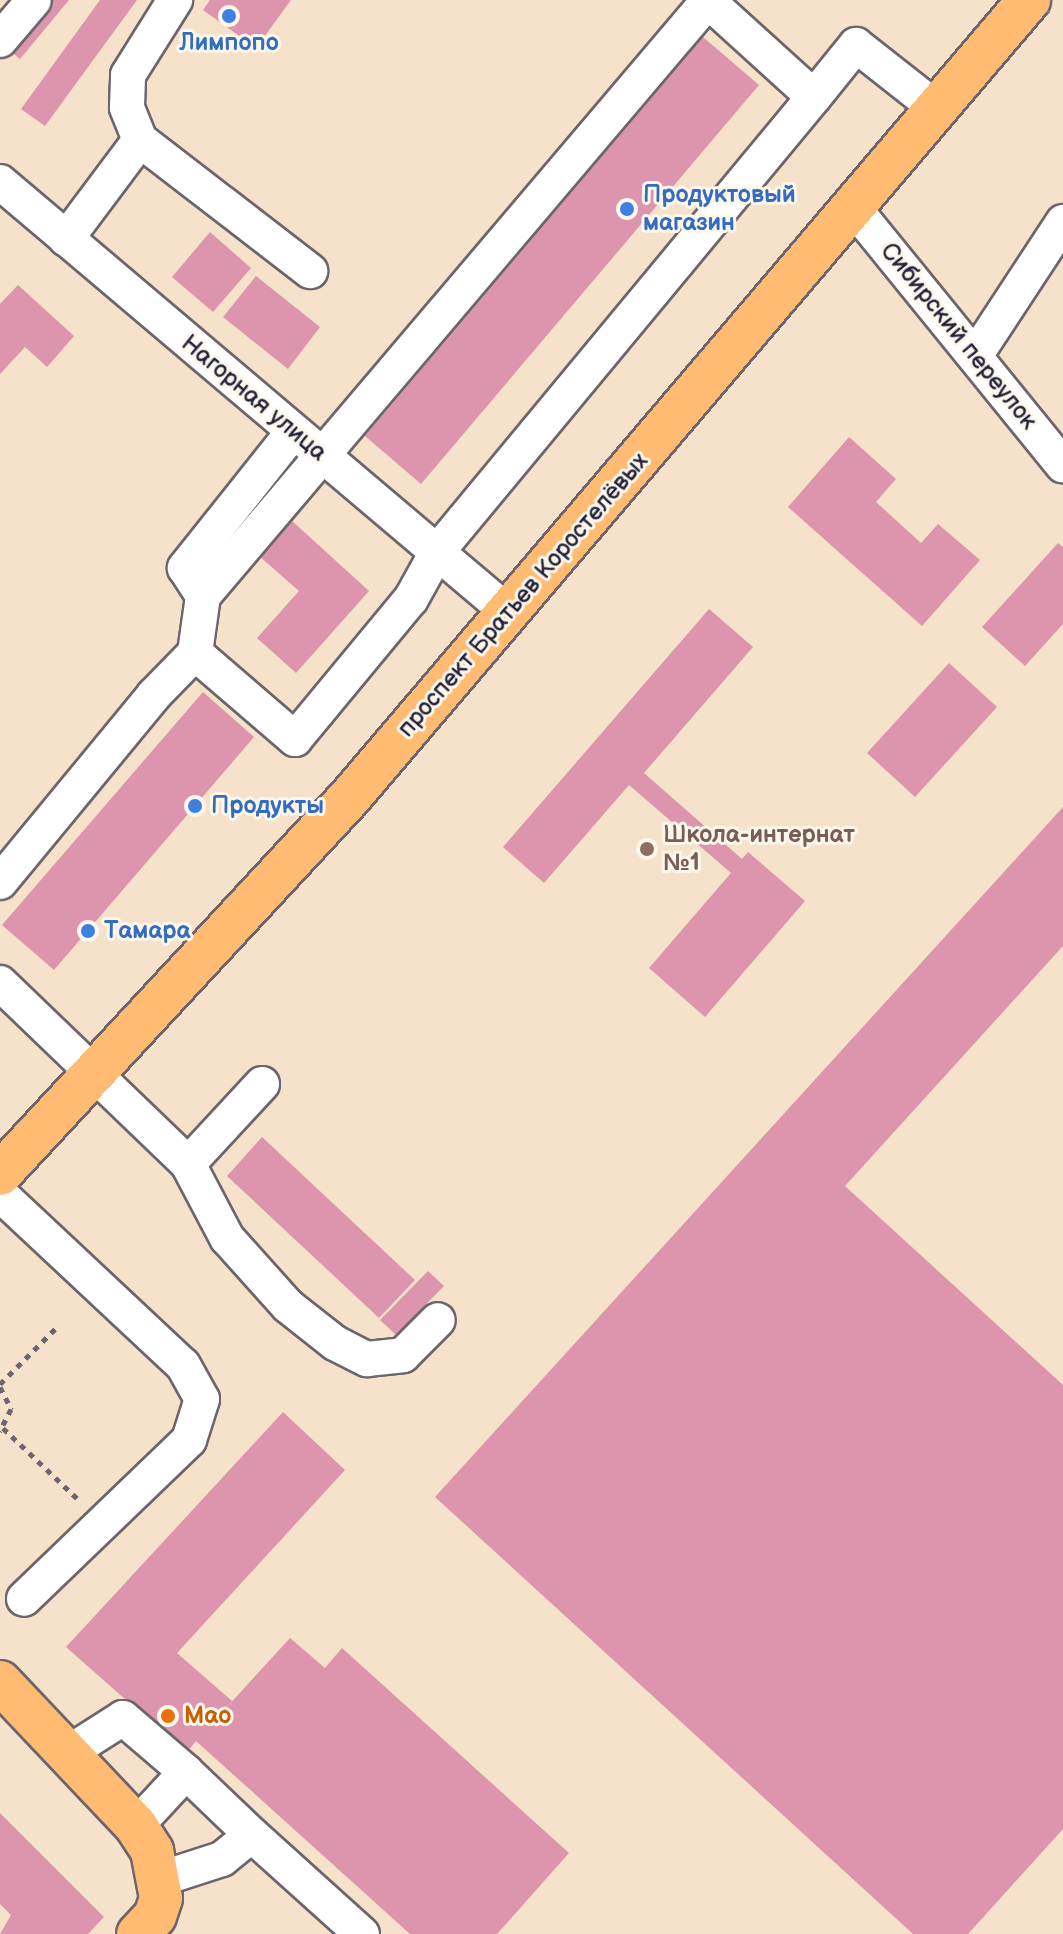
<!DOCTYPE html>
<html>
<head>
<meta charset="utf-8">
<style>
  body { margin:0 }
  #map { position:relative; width:1063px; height:1934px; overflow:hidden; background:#f6e2ca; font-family:"Balsamiq Sans",sans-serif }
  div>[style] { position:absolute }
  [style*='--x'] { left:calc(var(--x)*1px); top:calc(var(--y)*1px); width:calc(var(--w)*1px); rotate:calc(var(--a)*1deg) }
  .building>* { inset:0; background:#dc95ad }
  .path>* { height:5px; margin-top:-2.5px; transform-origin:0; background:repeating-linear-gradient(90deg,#6c656d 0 6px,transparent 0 12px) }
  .roads { filter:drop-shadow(2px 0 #6c656d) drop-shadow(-2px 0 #6c656d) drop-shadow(0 2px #6c656d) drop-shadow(0 -2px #6c656d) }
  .minor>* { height:34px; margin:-17px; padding:0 17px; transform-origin:17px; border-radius:17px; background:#fff }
  .major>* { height:42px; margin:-21px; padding:0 21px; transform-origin:21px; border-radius:21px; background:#ffbb71 }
  .dots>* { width:22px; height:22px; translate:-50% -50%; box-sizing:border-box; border:4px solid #fbf7ec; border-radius:50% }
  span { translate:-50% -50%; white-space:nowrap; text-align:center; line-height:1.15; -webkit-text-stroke:6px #fbf7ec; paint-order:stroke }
  .shop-label { font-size:24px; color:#366cbe; font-weight:700 }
  .left { translate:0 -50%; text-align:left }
  .street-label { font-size:24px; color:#22223b }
  .education-label { font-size:24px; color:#785e54; font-weight:700 }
  .food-label { font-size:24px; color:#c56008; font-weight:700 }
</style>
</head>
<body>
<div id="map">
  <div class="building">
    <div style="clip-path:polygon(48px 0,69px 0,20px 59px,7px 48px)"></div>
    <div style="clip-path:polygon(100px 0,137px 0,45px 126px,21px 109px)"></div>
    <div style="clip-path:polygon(210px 0,291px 0,256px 48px,203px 10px)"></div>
    <div style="clip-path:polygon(703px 37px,759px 85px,421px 484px,365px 436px)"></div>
    <div style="clip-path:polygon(210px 232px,251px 268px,213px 312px,172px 277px)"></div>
    <div style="clip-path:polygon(256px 276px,320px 327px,288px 369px,223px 317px)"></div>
    <div style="clip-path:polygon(18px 285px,74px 336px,47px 367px,25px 347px,0 374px,0 304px)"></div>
    <div style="clip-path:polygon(849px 437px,896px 479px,876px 502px,921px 543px,938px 524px,980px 560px,922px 626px,788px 507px)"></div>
    <div style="clip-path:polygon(291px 520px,369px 591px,296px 673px,257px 638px,299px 591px,259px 556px)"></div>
    <div style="clip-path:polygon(1058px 543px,1063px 547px,1063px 624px,1025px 666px,982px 627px)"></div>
    <div style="clip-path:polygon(709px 609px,753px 647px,644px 773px,742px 859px,748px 852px,805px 901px,705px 1017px,649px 968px,731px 873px,629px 785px,544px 883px,503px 847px)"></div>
    <div style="clip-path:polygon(949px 663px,997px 707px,915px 797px,867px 753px)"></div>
    <div style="clip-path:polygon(203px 692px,254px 737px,54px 970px,2px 925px)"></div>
    <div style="clip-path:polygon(1063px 807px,1063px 946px,845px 1186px,1063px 1385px,1063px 1829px,968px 1934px,913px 1934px,435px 1497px)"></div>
    <div style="clip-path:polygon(262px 1137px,415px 1280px,379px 1318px,227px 1176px)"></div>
    <div style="clip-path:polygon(428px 1271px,444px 1286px,396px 1335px,380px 1320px)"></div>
    <div style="clip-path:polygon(283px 1412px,345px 1470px,177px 1653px,232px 1701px,203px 1733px,290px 1638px,325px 1668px,342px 1648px,569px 1853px,497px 1934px,410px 1934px,196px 1741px,186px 1753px,66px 1647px)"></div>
    <div style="clip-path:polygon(0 1813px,104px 1917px,88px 1934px,0 1934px,11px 1915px,0 1904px)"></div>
  </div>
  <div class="path">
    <div style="--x:0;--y:1384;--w:79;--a:-45"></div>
    <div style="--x:0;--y:1387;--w:25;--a:63"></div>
    <div style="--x:11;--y:1409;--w:25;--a:117"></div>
    <div style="--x:3;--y:1428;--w:108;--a:43.5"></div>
  </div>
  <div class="roads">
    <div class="minor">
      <div style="--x:0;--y:40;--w:52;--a:-49.6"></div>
      <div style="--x:140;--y:140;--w:35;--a:-112"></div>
      <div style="--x:127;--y:107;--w:32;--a:-88"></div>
      <div style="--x:128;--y:75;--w:89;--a:-57.9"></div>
      <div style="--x:0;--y:182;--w:667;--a:40.26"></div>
      <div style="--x:853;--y:207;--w:333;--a:50.9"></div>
      <div style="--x:66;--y:239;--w:124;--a:-53.2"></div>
      <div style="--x:140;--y:140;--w:215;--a:37.6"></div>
      <div style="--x:977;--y:353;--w:157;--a:-56.7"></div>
      <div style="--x:293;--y:432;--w:174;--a:128.5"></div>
      <div style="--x:185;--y:568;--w:33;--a:57"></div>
      <div style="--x:203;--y:596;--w:58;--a:98"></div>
      <div style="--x:195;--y:653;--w:132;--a:40.7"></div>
      <div style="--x:295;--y:739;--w:182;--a:-50.4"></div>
      <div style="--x:411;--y:599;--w:54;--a:-61"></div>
      <div style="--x:437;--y:552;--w:591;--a:-50.36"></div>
      <div style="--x:203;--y:596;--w:780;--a:-49.68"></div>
      <div style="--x:708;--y:1;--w:143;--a:42.2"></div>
      <div style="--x:814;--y:97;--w:67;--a:-51.1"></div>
      <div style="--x:856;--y:45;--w:102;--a:38.2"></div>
      <div style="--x:0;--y:882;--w:242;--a:-50.5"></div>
      <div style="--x:154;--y:695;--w:59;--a:-45.7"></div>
      <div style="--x:0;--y:983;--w:261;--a:43.9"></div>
      <div style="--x:188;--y:1164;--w:84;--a:62.2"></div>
      <div style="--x:227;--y:1238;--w:91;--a:48.1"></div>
      <div style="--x:288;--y:1306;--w:60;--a:38.2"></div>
      <div style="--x:335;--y:1343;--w:36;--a:27"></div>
      <div style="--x:367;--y:1359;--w:36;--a:-6"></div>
      <div style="--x:403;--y:1355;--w:49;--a:-45"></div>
      <div style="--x:188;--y:1164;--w:109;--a:-47.2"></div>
      <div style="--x:0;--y:1194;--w:250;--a:43.1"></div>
      <div style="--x:183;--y:1365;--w:39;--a:61"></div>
      <div style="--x:202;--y:1399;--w:43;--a:107.6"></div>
      <div style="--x:189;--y:1440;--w:229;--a:136.1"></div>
      <div style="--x:68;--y:1753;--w:65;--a:-32.5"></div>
      <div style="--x:123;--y:1718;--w:83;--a:40.6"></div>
      <div style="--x:186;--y:1772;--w:74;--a:132.8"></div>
      <div style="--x:186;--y:1772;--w:91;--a:43.7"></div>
      <div style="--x:160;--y:1879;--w:65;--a:-17.9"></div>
      <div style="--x:222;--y:1859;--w:38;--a:-39"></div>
      <div style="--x:252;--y:1835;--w:148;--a:42"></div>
    </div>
    <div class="major">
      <div style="--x:0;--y:1174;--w:516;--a:-47.12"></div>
      <div style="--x:351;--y:796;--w:1046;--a:-49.58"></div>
      <div style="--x:0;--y:1682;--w:198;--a:46.6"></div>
      <div style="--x:136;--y:1826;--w:30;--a:57"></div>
      <div style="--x:152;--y:1851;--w:48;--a:79.2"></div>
      <div style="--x:161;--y:1898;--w:19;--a:108"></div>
      <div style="--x:155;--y:1916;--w:25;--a:133"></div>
    </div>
  </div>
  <div class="dots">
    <div style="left:229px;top:16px;background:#3f7fe0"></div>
    <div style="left:627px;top:209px;background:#3f7fe0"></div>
    <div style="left:195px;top:806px;background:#3f7fe0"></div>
    <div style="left:647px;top:849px;background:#8d6e63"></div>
    <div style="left:88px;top:931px;background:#3f7fe0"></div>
    <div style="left:168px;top:1716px;background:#e8710a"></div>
  </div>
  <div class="shop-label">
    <span style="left:229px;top:43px">Лимпопо</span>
    <span class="left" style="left:643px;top:209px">Продуктовый<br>магазин</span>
    <span class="left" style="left:211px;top:806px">Продукты</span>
    <span class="left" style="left:104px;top:931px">Тамара</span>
  </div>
  <div class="street-label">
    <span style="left:959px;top:336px;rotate:51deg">Сибирский переулок</span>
    <span style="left:254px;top:398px;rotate:40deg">Нагорная улица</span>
    <span style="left:523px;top:595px;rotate:-49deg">проспект Братьев Коростелёвых</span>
  </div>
  <div class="education-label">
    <span class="left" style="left:663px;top:849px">Школа-интернат<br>№1</span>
  </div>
  <div class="food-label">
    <span class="left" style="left:184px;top:1716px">Мао</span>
  </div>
</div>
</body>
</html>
